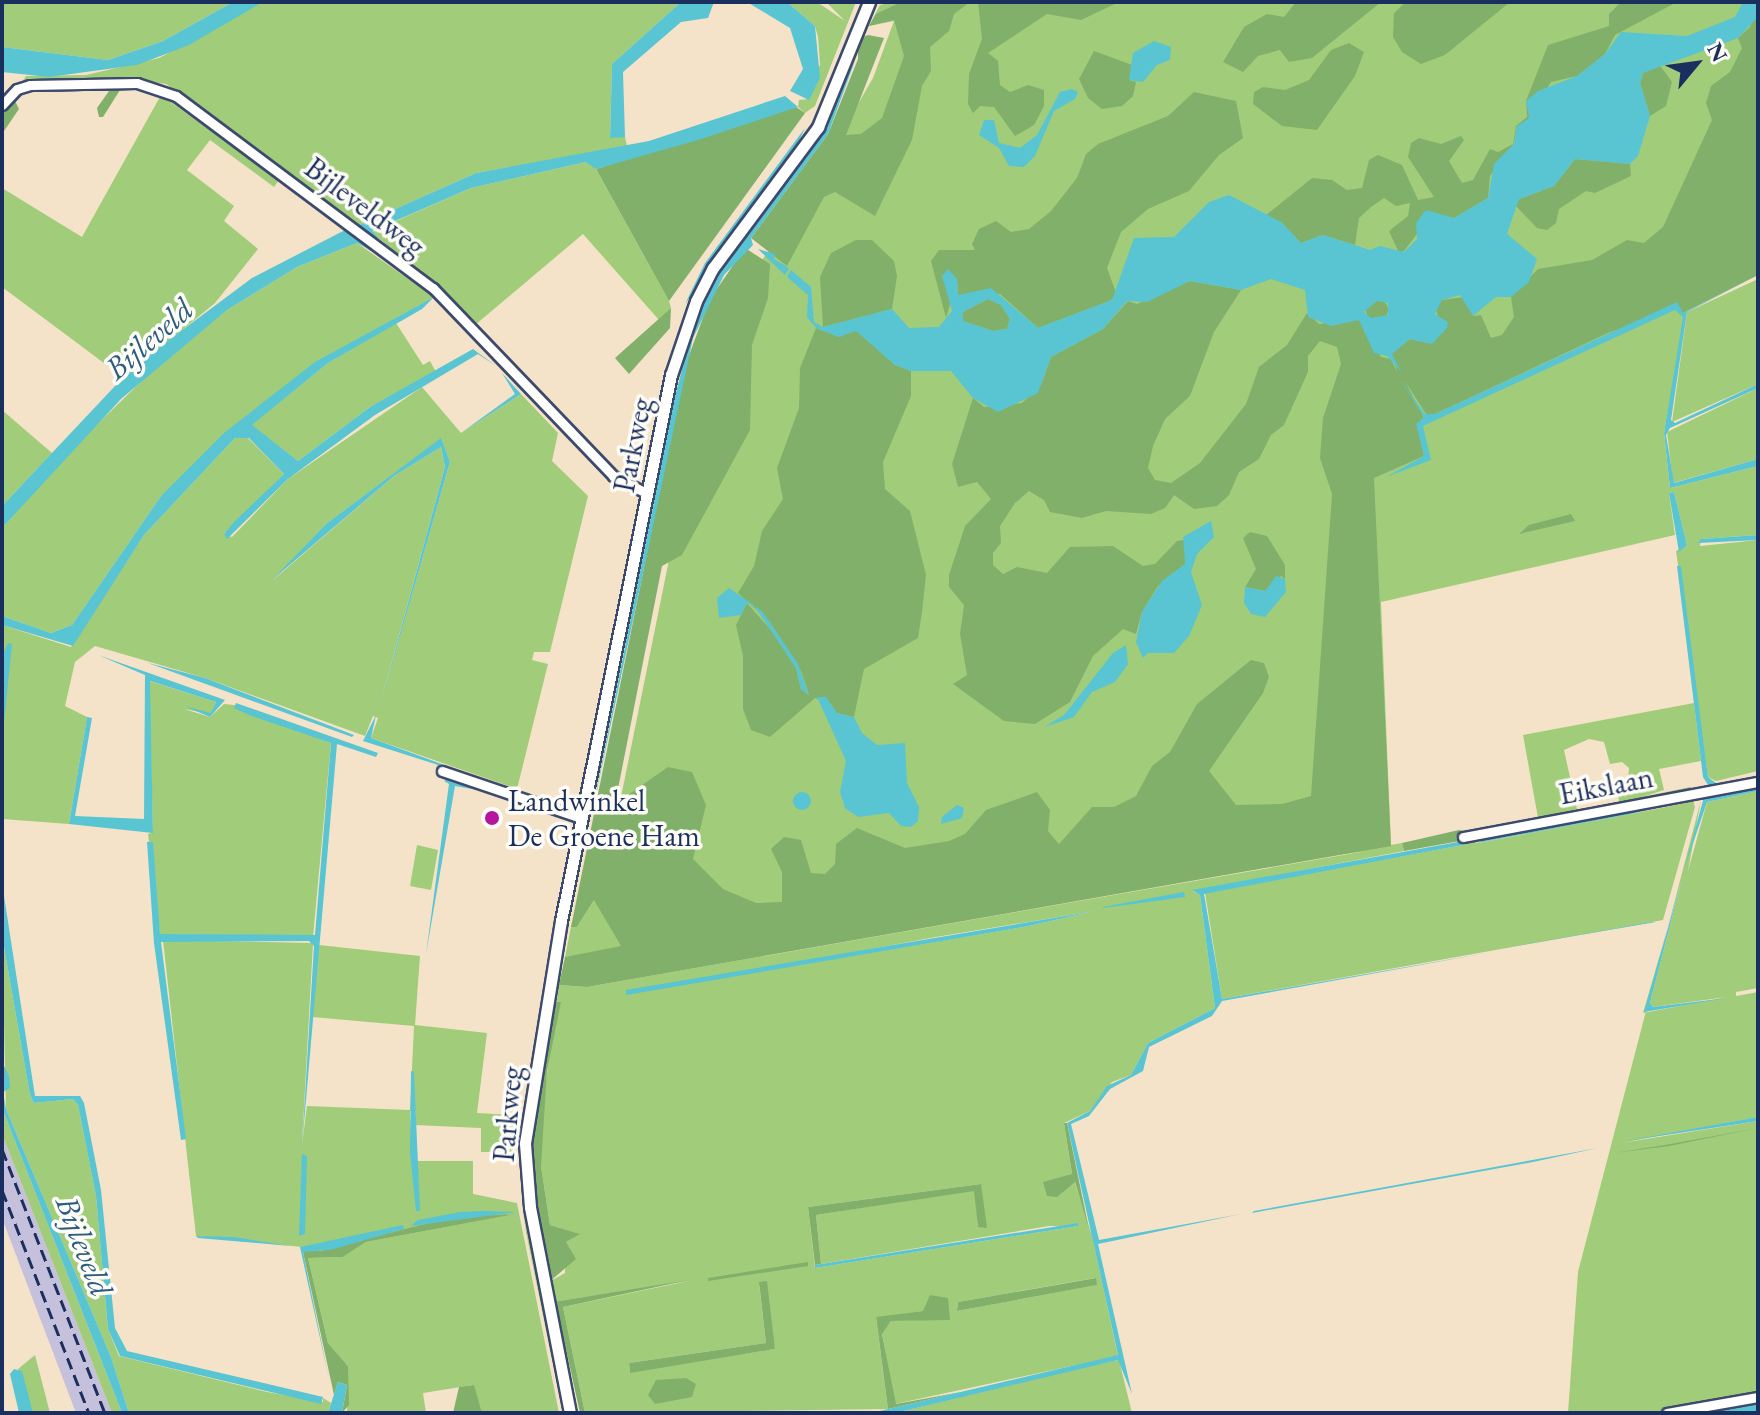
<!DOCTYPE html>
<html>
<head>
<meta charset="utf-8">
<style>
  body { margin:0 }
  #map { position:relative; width:1760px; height:1415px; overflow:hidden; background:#f4e3c8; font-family:"EB Garamond",serif }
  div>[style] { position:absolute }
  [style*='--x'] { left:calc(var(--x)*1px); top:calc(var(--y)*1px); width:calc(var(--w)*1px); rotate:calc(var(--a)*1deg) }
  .industrial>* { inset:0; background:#c5c0db }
  .green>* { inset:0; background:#a1cd7a }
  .forest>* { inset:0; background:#80b06a }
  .round { border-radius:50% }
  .water>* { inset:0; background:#59c4d2 }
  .roads { filter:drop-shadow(2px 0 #3c4a6e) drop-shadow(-2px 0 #3c4a6e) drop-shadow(0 2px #3c4a6e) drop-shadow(0 -2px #3c4a6e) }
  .minor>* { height:9px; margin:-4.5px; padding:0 4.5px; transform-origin:4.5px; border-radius:4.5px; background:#fff }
  .tertiary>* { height:11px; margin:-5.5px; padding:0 5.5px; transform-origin:5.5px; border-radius:5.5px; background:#fff }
  .rail>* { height:3px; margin-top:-1.5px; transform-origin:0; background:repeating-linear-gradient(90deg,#1b2f5e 0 12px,transparent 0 18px) }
  .dots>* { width:22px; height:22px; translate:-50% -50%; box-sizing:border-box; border:4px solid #fdfcf7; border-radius:50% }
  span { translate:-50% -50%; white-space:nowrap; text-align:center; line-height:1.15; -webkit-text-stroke:7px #fdfcf7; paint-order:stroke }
  .street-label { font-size:30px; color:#1b2f5e }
  .poi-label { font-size:30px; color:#1b2f5e }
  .left { translate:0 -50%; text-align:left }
  .water-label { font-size:32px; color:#2e5c81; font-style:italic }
  .frame { position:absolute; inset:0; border:4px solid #1b2f5e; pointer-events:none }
  .north { position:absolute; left:1656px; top:24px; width:80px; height:80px; -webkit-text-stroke:6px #fdfcf7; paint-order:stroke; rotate:61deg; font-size:22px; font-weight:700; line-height:32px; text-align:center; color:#1b2f5e }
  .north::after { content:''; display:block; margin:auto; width:28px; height:36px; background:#1b2f5e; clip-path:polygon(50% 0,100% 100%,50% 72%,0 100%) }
</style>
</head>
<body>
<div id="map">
  <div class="industrial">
    <div style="clip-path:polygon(2px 1134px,112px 1413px,76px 1413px,2px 1218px)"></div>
  </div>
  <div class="green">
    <div style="clip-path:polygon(2px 2px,233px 2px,163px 41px,108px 60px,2px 47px)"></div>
    <div style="clip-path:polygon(263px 2px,681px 2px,612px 64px,610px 137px,625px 137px,627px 146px,476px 173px,359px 225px,166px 84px,132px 79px,20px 85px,26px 76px,86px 75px,159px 58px)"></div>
    <div style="clip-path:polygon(787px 2px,817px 2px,845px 21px,826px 2px,856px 2px,815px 106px,805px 113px,798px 107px,799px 100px,809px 99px,820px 64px,818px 37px,815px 26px)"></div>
    <div style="clip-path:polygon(evenodd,892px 2px,1758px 2px,1758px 275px,1686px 308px,1664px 433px,1670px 488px,1758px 466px,1758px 535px,1701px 539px,1700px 546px,1758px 540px,1758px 771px,1716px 781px,1708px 777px,1676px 551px,1687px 545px,1674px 492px,1669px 493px,1675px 535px,1381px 602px,1391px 845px,1402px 843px,1404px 851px,1193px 891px,1200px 895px,1215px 1008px,1148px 1043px,1131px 1075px,1112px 1082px,1090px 1111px,1064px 1123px,1072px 1174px,1092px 1236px,1118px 1356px,895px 1404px,882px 1333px,891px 1321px,950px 1319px,923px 1311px,876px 1318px,888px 1409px,585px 1413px,563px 1307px,688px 1281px,553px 1302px,549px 1282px,565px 1273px,566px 1242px,579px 1234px,550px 1225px,541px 1166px,539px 1132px,559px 985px,587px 987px,1366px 851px,565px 957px,571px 927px,577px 927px,594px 900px,599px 906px,674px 535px,739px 291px,788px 225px,873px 78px,894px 21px,869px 26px,880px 5px,892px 2px,1095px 911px,1024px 927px,626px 994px,936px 937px,1095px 911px,892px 2px,981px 1184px,978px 1227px,975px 1190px,816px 1215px,821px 1264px,1049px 1226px,1078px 1226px,815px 1268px,808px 1207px,981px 1184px,892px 2px,1095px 1278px,1096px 1285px,957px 1311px,958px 1302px,1095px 1278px,892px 2px,759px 1283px,775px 1349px,630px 1372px,629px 1363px,766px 1343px,759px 1283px)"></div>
    <div style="clip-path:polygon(161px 95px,279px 180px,274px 187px,210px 140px,187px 170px,234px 206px,224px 221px,258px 249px,215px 303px,124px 378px,2px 287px,2px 188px,82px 237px)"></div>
    <div style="clip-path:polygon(586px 162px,592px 162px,669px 301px,671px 308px,659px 320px,583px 234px,475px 325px,438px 286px,371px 232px,471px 188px)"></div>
    <div style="clip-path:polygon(357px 243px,434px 297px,326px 357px,161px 496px,72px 625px,51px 633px,2px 616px,2px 528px,78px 443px,152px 371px,227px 310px,297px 267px)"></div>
    <div style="clip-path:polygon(1758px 279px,1758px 384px,1672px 422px,1687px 312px)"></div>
    <div style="clip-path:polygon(396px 323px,423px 365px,430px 361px,436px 372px,370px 407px,298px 461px,251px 425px,328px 363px)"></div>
    <div style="clip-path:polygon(evenodd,422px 387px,461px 433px,521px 394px,558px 433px,552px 461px,588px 496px,550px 652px,534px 652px,532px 660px,548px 664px,517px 789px,371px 738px,378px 718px,373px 716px,365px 736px,205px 678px,95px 646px,75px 662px,65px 706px,87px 717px,69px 824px,2px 819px,4px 693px,11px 644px,2px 656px,2px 625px,71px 647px,144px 535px,235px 438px,248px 438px,284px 474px,224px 534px,232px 537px,288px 479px,422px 387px,441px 439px,450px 462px,380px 705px,445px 467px,441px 447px,394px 476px,273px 580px,326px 524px,441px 439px)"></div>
    <div style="clip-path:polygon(1758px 388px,1758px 459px,1673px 483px,1667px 432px)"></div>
    <div style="clip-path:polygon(2px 410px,52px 453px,2px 506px)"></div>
    <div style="clip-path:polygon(149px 681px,216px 702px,211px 714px,184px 709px,210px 717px,224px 704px,234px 705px,331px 743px,313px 937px,160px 934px,148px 834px,153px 832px)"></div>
    <div style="clip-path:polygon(1694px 703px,1701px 761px,1659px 769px,1664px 790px,1620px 804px,1615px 786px,1628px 782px,1629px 768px,1622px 762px,1610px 764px,1604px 742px,1589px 739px,1564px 750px,1577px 809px,1538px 818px,1523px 735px)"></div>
    <div style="clip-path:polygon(evenodd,1758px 791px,1758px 988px,1736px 992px,1736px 996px,1758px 992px,1758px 1117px,1621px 1143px,1758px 1121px,1758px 1400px,1689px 1413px,1568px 1413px,1578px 1272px,1701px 800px,1688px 871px,1707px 802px,1758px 791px,1683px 875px,1650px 1003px,1653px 1007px,1727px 997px,1643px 1013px,1683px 875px)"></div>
    <div style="clip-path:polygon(1691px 793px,1695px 807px,1663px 920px,1222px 999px,1205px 893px,1468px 844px,1469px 840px,1478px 843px,1631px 814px,1686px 803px)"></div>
    <div style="clip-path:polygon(417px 845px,438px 850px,431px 890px,410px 886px)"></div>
    <div style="clip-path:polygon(2px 936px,30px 1095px,34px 1103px,73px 1099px,78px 1105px,96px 1196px,108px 1329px,119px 1356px,267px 1392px,323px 1402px,323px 1398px,331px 1403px,328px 1413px,129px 1413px,111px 1357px,6px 1109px)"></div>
    <div style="clip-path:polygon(163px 940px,313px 943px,302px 1144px,307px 1106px,410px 1110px,414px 1026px,312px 1017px,319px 945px,420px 956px,415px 1025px,487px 1033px,477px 1113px,513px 1115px,513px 1152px,481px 1152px,481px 1128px,415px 1125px,416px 1111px,410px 1111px,412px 1161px,473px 1161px,473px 1194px,517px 1203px,559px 1413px,482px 1413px,473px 1385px,423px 1393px,426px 1413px,347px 1413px,348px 1366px,328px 1343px,308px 1258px,343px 1257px,366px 1242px,514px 1214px,420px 1225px,330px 1250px,196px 1236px)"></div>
    <div style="clip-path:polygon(2px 1098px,4px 1113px,122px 1413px,112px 1413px,2px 1134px)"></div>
    <div style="clip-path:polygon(523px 1211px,526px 1213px,552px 1360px,526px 1232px)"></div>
    <div style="clip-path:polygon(35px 1355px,50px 1413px,33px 1413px,18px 1369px)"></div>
    <div style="clip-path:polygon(1119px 1360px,1132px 1413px,895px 1413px,1087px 1366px)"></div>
  </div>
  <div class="forest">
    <div style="clip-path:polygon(901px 2px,970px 2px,954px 14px,949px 31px,930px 47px,931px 71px,922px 86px,912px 140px,875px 216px,835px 192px,824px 197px,787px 266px,751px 238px,828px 134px,858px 59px,858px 39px,868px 35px,884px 38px,846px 135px,861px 134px,882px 118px,904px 56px,894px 20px,869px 26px,876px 14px)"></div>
    <div style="clip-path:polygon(978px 2px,1119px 2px,1081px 20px,1047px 14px,988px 53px,998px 61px,1000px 85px,1010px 92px,1028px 85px,1044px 90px,1044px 106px,1034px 125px,1015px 136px,994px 107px,980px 106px,973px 113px,968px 104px,969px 74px,982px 39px)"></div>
    <div style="clip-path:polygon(1296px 2px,1381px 2px,1312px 58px,1289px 62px,1280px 50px,1258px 56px,1243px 72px,1223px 62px,1244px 27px,1267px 14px,1284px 17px)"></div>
    <div style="clip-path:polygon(1406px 2px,1510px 2px,1445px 55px,1421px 64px,1402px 52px,1393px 37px,1394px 13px)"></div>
    <div style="clip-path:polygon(1621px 2px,1677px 2px,1615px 35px,1605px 54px,1577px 76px,1551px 82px,1529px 118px,1524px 123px,1517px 126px,1514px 143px,1490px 176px,1488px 198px,1454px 218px,1432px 214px,1404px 251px,1399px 253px,1389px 231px,1408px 216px,1410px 203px,1396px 206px,1384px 198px,1371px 207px,1359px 218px,1355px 245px,1323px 235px,1301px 243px,1281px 222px,1265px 216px,1312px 178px,1332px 180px,1347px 190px,1362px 188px,1369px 160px,1378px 155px,1402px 165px,1418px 200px,1434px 197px,1408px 157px,1411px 143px,1419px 138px,1441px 144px,1461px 136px,1464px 140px,1449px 161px,1462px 183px,1473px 180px,1490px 149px,1498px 152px,1513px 144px,1516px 126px,1527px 117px,1526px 101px,1548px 45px,1609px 26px,1609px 14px)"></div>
    <div style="clip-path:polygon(1758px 2px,1758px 275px,1683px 313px,1678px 308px,1608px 333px,1435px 414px,1426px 414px,1405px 381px,1424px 418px,1417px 424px,1424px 456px,1374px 478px,1391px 846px,587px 987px,559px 985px,565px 957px,621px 946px,594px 900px,577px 927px,571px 927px,685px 366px,710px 299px,745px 248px,770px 264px,768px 298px,752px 345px,750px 430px,682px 555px,662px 566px,615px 804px,668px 767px,692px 772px,706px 805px,693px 859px,723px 889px,756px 903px,782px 902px,782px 872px,771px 849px,784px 837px,801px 840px,811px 873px,825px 874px,835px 864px,836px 844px,857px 828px,905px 848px,949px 841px,965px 834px,986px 810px,1037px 792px,1050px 810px,1048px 831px,1059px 844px,1092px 807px,1114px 807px,1136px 796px,1152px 766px,1170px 752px,1197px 704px,1251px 660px,1264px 663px,1269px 677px,1263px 693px,1209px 771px,1236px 805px,1282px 804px,1311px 796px,1332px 494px,1320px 458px,1323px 418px,1341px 364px,1337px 347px,1320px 341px,1308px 356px,1308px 372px,1284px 425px,1271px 435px,1259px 459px,1239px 472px,1229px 495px,1217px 506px,1194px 509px,1174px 495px,1165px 508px,1151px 514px,1106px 511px,1082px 518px,1050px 512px,1044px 500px,1029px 491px,1015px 503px,1000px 526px,1001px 543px,993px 553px,993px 565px,1003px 574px,1017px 567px,1047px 573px,1070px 547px,1113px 546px,1143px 566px,1155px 564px,1177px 541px,1183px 540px,1187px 547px,1185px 564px,1158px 586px,1142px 612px,1136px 634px,1123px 629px,1093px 656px,1070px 702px,1035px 724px,1004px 721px,953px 684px,967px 675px,960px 634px,964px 605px,949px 587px,949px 575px,965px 526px,991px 499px,977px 482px,958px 487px,952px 464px,973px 398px,984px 407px,1022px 403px,1041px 385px,1051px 357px,1103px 329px,1128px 301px,1137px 304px,1190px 281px,1241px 290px,1214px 332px,1190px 396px,1165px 419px,1153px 446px,1148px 468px,1155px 480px,1171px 483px,1200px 463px,1246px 404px,1259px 367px,1287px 345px,1307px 313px,1319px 324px,1359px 320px,1381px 357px,1391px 359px,1398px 374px,1391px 354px,1410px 339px,1427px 343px,1439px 321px,1435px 306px,1442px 300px,1464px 297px,1473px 316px,1481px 315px,1491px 338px,1502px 335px,1514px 317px,1511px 297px,1538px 269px,1592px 260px,1627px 240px,1644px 243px,1663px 227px,1712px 120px,1706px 103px,1711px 86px,1730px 72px,1742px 48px,1738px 38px,1750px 27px)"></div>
    <div style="clip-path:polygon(1349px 43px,1364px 52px,1355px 76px,1317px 130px,1282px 126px,1253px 104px,1254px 92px,1263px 87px,1285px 90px,1309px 80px,1331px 50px)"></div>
    <div style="clip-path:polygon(1094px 51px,1135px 66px,1129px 80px,1136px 82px,1133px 96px,1122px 106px,1102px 109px,1088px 98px,1079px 79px)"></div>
    <div style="clip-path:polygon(1659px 64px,1672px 82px,1666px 106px,1650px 116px,1640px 83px,1643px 73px)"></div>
    <div style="clip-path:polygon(120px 90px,103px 117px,99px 117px,97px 108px,109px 91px)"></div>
    <div style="clip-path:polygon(1194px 92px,1236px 101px,1243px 138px,1219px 155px,1189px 191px,1148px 209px,1121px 232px,1107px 268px,1116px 293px,1112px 300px,1038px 328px,1000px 294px,958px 295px,957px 279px,942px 276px,951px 301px,946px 318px,931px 261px,939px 250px,975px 250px,972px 244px,979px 229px,996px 221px,1011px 232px,1029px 229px,1051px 211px,1077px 178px,1086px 154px,1098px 144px,1168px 116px)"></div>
    <div style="clip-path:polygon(14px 99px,19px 109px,2px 134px,2px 112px)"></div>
    <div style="clip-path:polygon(796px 107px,805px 113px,669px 301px,596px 169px)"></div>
    <div style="clip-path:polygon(1575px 159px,1630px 164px,1631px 176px,1595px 193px,1586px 191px,1559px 209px,1556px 223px,1547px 230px,1537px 228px,1516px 206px,1519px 199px,1554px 186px)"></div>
    <div style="clip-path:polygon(856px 240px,872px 240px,894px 261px,897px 276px,892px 309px,823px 327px,820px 277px,831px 253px)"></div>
    <div style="clip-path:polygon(988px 299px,1001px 305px,1010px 319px,1007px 329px,993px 331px,963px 321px,963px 312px)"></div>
    <div class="round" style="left:1366px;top:299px;width:22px;height:22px"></div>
    <div style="clip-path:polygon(671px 308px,670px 328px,629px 374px,615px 358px)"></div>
    <div style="clip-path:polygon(816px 328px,839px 337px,856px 330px,895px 365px,911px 371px,911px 396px,883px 462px,885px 489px,910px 511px,926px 575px,922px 612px,918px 638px,864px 669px,854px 717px,836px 713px,831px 704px,815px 698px,770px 737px,751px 730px,743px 709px,743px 656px,736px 625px,747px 603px,771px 630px,796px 668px,801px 689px,809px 695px,801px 671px,769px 621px,738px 593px,754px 566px,762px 531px,783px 499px,777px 468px,799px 408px,800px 368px)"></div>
    <div style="clip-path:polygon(1571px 514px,1575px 521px,1519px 534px,1529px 525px)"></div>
    <div style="clip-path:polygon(1250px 532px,1267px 536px,1285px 565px,1285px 579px,1281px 576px,1265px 591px,1245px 587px,1256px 569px,1243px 538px)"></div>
    <div style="clip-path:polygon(1691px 787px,1686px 801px,1404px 851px,1402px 843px,1459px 830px,1471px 832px)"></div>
    <div style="clip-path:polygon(553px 1002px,561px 1002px,547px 1071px,541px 1166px,550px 1225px,580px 1234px,566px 1242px,576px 1259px,549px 1282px,533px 1200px,531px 1135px)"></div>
    <div style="clip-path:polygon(1064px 1123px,1067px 1123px,1089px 1229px,1075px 1182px,1057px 1197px,1047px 1196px,1043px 1182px,1072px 1174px)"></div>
    <div style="clip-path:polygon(1758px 1128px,1669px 1146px,1614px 1153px,1665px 1145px)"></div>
    <div style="clip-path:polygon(981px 1184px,987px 1228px,978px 1227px,974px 1191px,816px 1215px,821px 1264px,815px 1265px,808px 1207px)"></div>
    <div style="clip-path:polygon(515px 1214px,366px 1242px,343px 1257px,308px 1258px,328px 1343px,348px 1366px,349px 1405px,342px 1413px,347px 1385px,338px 1382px,334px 1395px,302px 1247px,320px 1251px,447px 1218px)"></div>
    <div style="clip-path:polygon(808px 1262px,808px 1266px,708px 1281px,708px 1278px)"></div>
    <div style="clip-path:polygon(1096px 1278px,1097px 1285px,957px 1311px,958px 1302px)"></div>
    <div style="clip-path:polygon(689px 1280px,563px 1307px,585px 1413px,580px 1413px,562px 1331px,575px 1413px,553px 1302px)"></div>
    <div style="clip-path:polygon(767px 1281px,775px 1349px,630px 1373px,629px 1363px,766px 1343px,759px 1282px)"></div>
    <div style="clip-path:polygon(930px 1295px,948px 1298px,950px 1320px,891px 1321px,882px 1334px,896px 1404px,961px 1392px,888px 1409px,876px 1317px,923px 1311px)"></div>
    <div style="clip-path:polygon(686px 1378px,696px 1384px,692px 1397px,655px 1404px,648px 1395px,656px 1380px)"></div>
    <div style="clip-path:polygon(474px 1385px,482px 1413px,453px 1413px,459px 1387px)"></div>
  </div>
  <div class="water">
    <div style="clip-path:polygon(233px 2px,263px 2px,189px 45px,137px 65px,49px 77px,2px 72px,2px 47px,108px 60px,163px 41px)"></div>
    <div style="clip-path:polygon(681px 2px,714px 2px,708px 18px,681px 22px,623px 72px,625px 137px,610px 138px,612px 64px)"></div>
    <div style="clip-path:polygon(747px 2px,787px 2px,815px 26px,820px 78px,809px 100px,790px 91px,803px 69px,790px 28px)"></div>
    <div style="clip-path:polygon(evenodd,1743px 2px,1757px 2px,1756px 19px,1738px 38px,1643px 73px,1640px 83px,1650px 116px,1638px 156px,1630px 164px,1575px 159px,1554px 186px,1519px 199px,1507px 234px,1537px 259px,1529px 282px,1511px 297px,1496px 297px,1473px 316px,1460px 295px,1442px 300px,1435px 314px,1448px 322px,1447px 328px,1432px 344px,1410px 339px,1392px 354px,1402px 373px,1387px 356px,1374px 353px,1359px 320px,1331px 326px,1308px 317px,1305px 290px,1271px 279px,1241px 290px,1190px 281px,1147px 302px,1127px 301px,1103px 329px,1051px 357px,1038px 393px,998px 412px,973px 398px,951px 371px,911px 371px,895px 365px,856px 331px,839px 337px,816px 328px,807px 317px,808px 295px,787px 277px,791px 270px,811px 287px,814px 322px,823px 327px,892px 309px,909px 328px,939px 327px,952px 311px,942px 276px,948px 269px,957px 279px,958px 295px,991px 288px,1038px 328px,1112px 300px,1134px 238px,1174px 237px,1209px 202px,1229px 195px,1281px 222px,1301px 243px,1323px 235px,1370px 250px,1380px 246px,1404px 252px,1417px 239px,1416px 223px,1426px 210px,1454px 218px,1488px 198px,1494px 164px,1514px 144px,1517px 126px,1529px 118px,1526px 101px,1538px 91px,1577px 76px,1605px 54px,1621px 32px,1687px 36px,1735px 17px,1743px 2px,988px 299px,1001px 305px,1010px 319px,1007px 329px,993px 331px,963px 321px,963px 312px,988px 299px,1743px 2px,1377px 301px,1388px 303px,1388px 315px,1371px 318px,1364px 312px,1377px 301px)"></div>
    <div style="clip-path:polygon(1154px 41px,1171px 47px,1170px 60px,1157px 65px,1143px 82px,1129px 80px,1133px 53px)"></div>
    <div style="clip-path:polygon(856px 58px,828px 134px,751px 238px,753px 245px,724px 275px,693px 338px,589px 827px,675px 396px,695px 321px,723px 268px,819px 138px)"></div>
    <div style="clip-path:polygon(1072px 89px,1078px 92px,1075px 99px,1054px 111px,1035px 156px,1024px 167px,1009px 166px,999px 148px,979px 135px,984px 120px,994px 120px,999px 143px,1020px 148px,1037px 135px,1060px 92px)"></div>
    <div style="clip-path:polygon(785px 96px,798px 107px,698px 140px,596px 169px,586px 162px,471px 188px,372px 231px,383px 244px,359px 225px,476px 173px,649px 141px)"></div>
    <div style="clip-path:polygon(805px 128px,792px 156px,685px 304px,705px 263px)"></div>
    <div style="clip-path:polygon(347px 229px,373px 252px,357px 243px,297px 267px,227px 310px,121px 399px,2px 528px,2px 506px,116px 385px,157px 349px,252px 278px)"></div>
    <div style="clip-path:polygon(758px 249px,775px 254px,774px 259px,789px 268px,785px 275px)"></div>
    <div style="clip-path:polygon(1758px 275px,1687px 312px,1671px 420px,1675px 423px,1758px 384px,1758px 388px,1670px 428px,1666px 435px,1674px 483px,1758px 459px,1758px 466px,1670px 488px,1664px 433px,1683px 317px,1675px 310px,1423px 426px,1431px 460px,1386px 477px,1424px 456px,1416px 424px,1424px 417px,1401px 381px,1425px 414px,1435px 414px,1677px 302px,1683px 313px)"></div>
    <div style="clip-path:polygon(434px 297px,422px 309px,328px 363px,252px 425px,298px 461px,370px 407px,473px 349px,496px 366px,478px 354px,375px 415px,288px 479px,227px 539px,224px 534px,234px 522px,284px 474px,249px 438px,235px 438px,144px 535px,73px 646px,2px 625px,2px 616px,51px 633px,72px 625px,161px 496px,224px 433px,315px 362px)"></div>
    <div style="clip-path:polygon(502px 373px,521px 394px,461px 433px,515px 394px)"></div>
    <div style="clip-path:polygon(441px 438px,450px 462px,380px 706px,445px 467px,441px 447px,394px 476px,272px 580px,326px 524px)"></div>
    <div style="clip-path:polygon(1674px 492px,1687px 545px,1679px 552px,1669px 493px)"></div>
    <div style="clip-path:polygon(1211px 521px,1214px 537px,1197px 554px,1191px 572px,1202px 605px,1189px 636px,1174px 653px,1148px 653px,1143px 658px,1136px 642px,1142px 612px,1162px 581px,1185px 564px,1183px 537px)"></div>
    <div style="clip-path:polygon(1758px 535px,1758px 540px,1698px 543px,1701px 539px)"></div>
    <div style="clip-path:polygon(1677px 566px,1681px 566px,1708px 777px,1717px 784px,1710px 788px,1703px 777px)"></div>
    <div style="clip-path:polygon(1276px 576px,1285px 579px,1286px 592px,1265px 617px,1251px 614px,1244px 603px,1245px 587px,1265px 591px)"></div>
    <div style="clip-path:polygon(729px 588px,762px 611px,798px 664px,809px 696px,801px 689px,796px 668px,755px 607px,747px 603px,741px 615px,719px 618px,717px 598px)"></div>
    <div style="clip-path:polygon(8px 643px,12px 644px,2px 742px,2px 656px)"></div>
    <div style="clip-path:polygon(1126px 645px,1128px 664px,1115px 682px,1092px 692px,1074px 717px,1044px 727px,1064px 715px,1113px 653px)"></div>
    <div style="clip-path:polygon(98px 655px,225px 700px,210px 717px,184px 706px,211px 713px,216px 702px,150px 681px,153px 833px,69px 824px,87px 717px,92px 718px,75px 816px,144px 819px,145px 675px)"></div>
    <div style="clip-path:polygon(148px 663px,205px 678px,354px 735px,352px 737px)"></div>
    <div style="clip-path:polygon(817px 697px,826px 697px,837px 713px,854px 717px,862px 733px,877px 745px,905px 743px,907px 783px,919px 807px,918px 821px,911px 827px,901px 826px,889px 813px,858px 817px,845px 808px,840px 792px,846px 761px)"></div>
    <div style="clip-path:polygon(236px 703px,378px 753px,376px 757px,337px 744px,302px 1146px,314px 946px,309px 941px,161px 942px,186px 1139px,181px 1140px,154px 943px,147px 842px,153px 842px,160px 934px,315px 935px,331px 743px,249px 715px,234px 708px)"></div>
    <div style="clip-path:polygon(376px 715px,371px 738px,485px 780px,363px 741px)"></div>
    <div style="clip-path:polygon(450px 777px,483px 791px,455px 786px,426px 954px,449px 784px,444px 781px)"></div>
    <div style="clip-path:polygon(1758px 785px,1758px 791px,1707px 802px,1684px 870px,1704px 797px)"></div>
    <div class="round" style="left:793px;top:792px;width:18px;height:18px"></div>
    <div style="clip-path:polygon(1686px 801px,1631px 814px,1477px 843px,1490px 837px)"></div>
    <div style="clip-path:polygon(957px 805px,964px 808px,962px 818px,941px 824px,942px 817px)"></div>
    <div style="clip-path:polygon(1469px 840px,1468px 844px,1204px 894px,1222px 999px,1492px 952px,1222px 1001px,1212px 1016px,1149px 1047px,1143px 1071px,1110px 1089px,1089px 1116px,1071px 1124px,1099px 1240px,1241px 1214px,1098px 1244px,1132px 1394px,1118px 1360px,895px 1413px,871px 1413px,1118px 1355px,1067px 1123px,1090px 1111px,1107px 1086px,1131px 1075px,1148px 1043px,1215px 1008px,1200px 895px,1192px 890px)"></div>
    <div style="clip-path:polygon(1683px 875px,1650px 1003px,1653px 1007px,1727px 998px,1644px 1012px)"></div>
    <div style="clip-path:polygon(2px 883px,35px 1096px,80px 1096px,84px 1103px,101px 1190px,115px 1328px,127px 1351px,323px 1397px,321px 1404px,120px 1356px,108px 1329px,96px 1196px,78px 1105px,73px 1099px,34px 1103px,30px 1095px,2px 936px)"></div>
    <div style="clip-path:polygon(1184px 892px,1185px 897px,1103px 908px,1103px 907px)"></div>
    <div style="clip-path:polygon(1095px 911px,1024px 927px,626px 995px,626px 990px)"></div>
    <div style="clip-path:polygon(1651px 922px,1656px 922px,1504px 948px,1526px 944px)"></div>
    <div style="clip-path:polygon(2px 1062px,9px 1076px,10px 1088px,3px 1092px,6px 1109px,111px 1357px,129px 1413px,122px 1413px,4px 1113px,2px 1098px)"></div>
    <div style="clip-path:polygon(411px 1071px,414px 1072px,420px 1211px,416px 1211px,410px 1153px)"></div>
    <div style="clip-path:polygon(1758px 1117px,1758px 1121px,1620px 1142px)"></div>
    <div style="clip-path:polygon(1598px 1148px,1533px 1162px,1252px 1213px,1254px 1211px)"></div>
    <div style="clip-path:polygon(302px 1154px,307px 1156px,305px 1234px,299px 1236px)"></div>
    <div style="clip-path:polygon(460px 1212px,482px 1211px,517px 1212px,411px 1226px,418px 1220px)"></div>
    <div style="clip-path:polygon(1078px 1223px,1078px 1226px,815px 1268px,815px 1265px)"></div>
    <div style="clip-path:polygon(403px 1225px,404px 1229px,330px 1250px,303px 1252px,329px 1379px,300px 1247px)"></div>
    <div style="clip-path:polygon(196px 1236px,234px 1237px,291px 1246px,198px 1238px)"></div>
    <div style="clip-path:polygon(14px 1369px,22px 1371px,33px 1413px,19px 1413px,10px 1374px)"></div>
    <div style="clip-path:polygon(338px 1382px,347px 1385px,342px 1413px,328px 1413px)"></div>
    <div style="clip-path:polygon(1758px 1400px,1758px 1412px,1689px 1413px)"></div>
  </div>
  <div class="roads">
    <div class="minor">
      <div style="--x:2;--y:105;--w:22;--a:-47"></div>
      <div style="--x:17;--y:89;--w:14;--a:-17"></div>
      <div style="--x:30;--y:85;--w:107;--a:-1.1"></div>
      <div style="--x:137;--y:83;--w:41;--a:18.4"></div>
      <div style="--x:176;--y:96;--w:321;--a:36.8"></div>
      <div style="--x:433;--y:288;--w:260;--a:46.2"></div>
      <div style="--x:613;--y:476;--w:39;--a:27"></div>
      <div style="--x:442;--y:771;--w:147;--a:18.7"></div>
      <div style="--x:1463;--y:837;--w:300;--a:-10.6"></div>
      <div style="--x:1667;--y:1413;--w:92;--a:-10"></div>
    </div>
    <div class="tertiary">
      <div style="--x:570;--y:1413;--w:210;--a:-101"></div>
      <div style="--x:530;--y:1207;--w:64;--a:-94.5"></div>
      <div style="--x:525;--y:1143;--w:225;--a:-80.8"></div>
      <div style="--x:561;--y:921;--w:557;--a:-78.61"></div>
      <div style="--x:671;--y:375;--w:78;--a:-71.3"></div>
      <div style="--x:696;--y:301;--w:37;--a:-63"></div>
      <div style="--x:713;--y:268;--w:176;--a:-53.3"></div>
      <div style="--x:818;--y:127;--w:135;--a:-67.8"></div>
    </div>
  </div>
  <div class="rail">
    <div style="--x:2;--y:1149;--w:283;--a:68.7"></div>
    <div style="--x:2;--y:1190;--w:239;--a:68.7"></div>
  </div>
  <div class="dots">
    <div style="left:492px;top:818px;background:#b5179e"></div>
  </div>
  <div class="street-label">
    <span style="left:365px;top:207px;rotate:37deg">Bijleveldweg</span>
    <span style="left:633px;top:445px;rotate:-79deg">Parkweg</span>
    <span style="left:1606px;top:786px;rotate:-11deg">Eikslaan</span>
    <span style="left:508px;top:1114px;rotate:-85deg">Parkweg</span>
  </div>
  <div class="poi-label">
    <span class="left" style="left:508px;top:818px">Landwinkel<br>De Groene Ham</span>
  </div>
  <div class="water-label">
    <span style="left:149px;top:339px;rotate:-41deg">Bijleveld</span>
    <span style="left:84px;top:1246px;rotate:69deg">Bijleveld</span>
  </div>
  <div class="frame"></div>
  <div class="north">N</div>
</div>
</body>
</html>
